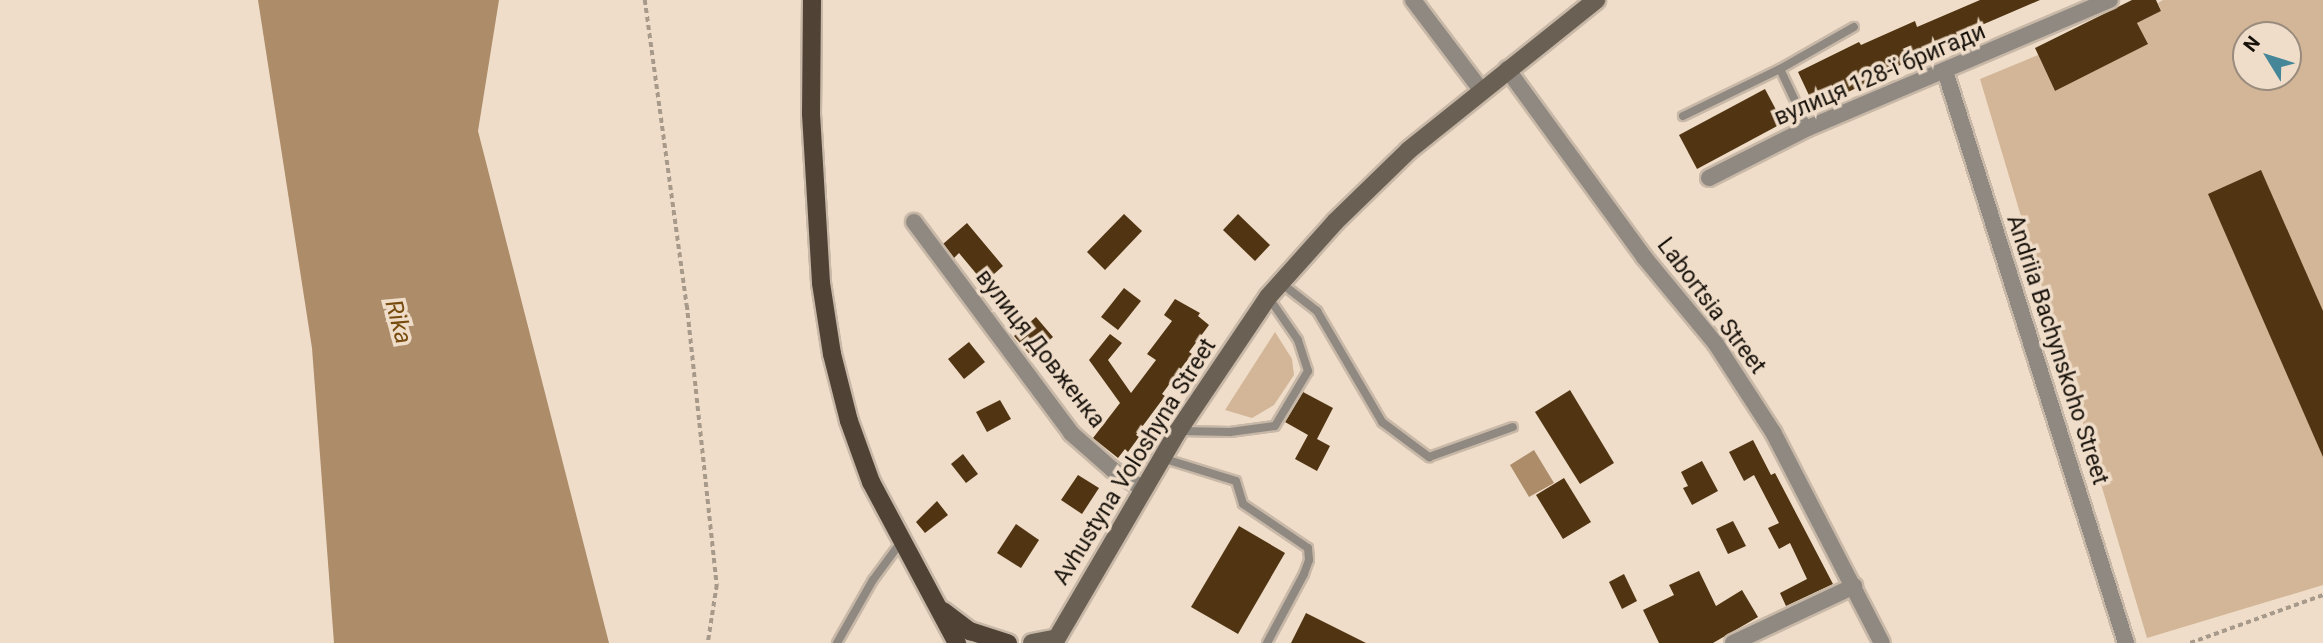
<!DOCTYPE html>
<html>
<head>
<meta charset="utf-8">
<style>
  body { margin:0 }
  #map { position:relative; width:2323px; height:643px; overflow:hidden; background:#efddc9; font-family:Roboto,sans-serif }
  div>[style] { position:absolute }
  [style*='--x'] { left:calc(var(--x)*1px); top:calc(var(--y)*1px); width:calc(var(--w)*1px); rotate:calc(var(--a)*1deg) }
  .green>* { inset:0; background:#d3b697 }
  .water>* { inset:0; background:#ac8c69 }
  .building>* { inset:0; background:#513513 }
  .path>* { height:3.5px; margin-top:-1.75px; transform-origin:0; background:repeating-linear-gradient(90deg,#a89a8a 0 5px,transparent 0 8.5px) }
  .roads { filter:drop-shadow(2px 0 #c8b8a7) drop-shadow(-2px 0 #c8b8a7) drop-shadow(0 2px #c8b8a7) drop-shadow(0 -2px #c8b8a7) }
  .service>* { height:8px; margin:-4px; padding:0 4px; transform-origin:4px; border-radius:4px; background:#908981 }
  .minor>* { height:16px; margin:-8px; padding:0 8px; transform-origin:8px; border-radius:8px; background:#908981 }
  .secondary>* { height:18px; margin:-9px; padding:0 9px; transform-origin:9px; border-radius:9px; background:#6b6054 }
  .primary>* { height:18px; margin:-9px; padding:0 9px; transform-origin:9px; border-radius:9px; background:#504336 }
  span { translate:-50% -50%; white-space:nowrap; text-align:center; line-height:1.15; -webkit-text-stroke:7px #efddc9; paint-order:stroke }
  .street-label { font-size:23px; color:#17110a }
  .water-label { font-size:24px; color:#774c0e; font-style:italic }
  .north { position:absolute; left:2232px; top:21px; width:70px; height:70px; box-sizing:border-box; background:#efddc9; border:2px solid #998b7d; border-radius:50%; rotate:308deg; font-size:19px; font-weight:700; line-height:28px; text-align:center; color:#17110a }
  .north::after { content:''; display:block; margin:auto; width:24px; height:32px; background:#468699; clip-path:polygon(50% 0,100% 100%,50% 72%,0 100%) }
</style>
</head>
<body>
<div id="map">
  <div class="green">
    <div style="clip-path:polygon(evenodd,2163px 0,2323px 0,2323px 585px,2147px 638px,1980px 79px,2038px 55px,2055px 91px,2147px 44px,2137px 23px,2161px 11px,2158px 3px,2163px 0,2246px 35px,2288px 35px,2288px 77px,2246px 77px,2246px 35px)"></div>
    <div style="clip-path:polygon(1275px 332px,1292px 359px,1294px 375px,1274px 405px,1252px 418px,1225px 410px)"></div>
  </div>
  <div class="water">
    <div style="clip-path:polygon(258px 0,499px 0,478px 131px,609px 643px,334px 643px,312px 348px)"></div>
    <div style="clip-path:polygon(1534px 450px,1554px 483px,1529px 497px,1510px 465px)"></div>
  </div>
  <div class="building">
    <div style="clip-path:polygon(1980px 0,2040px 0,1926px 49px,1928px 53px,1876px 76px,1877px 78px,1815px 108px,1798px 72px,1859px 42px,1861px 45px,1915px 21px,1917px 27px)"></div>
    <div style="clip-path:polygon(2132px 0,2156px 0,2161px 11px,2137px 23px,2148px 44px,2055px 91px,2035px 48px)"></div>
    <div style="clip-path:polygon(1765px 89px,1783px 123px,1697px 169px,1679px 135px)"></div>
    <div style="clip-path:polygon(2261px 170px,2323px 311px,2323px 457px,2208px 194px)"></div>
    <div style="clip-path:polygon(1124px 214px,1142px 231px,1105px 270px,1087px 252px)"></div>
    <div style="clip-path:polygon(1238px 214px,1270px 245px,1255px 261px,1223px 230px)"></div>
    <div style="clip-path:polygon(967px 223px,1003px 266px,984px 283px,959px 253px,954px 258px,943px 244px)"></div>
    <div style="clip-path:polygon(1124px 288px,1141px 301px,1118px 330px,1101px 317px)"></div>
    <div style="clip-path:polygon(1175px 299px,1200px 313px,1198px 316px,1209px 325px,1189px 352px,1192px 354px,1162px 394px,1165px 396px,1136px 435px,1139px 437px,1128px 452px,1125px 449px,1118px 458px,1093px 438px,1120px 403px,1089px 360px,1110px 334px,1122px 343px,1108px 360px,1131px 393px,1156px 360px,1147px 354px,1172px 321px,1164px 315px)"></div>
    <div style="clip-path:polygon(1036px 317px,1053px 337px,1031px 356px,1014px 336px)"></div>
    <div style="clip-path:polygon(969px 342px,985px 362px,964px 379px,948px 359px)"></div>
    <div style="clip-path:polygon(1570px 390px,1614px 463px,1580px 484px,1535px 412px)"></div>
    <div style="clip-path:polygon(1303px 392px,1333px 408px,1317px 439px,1330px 446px,1317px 471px,1295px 459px,1308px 435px,1285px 422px)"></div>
    <div style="clip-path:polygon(1000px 400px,1011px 419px,987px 432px,976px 412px)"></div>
    <div style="clip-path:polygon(1753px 440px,1771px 475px,1775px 473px,1833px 584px,1786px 606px,1780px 593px,1807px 579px,1790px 543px,1779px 549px,1768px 528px,1779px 523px,1754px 475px,1744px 481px,1729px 452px)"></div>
    <div style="clip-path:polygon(963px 454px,978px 474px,966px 483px,951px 464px)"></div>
    <div style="clip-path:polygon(1702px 461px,1718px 491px,1692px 505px,1683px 488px,1688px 486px,1681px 472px)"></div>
    <div style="clip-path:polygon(1078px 475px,1099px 488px,1082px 514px,1061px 500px)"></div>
    <div style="clip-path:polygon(1564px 478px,1591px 522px,1563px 539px,1536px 495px)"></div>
    <div style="clip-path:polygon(937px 501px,948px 515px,925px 533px,916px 522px)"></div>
    <div style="clip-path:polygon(1733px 521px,1746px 546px,1728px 554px,1716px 529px)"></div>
    <div style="clip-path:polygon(1016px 524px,1039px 540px,1021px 568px,997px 553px)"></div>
    <div style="clip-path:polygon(1239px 526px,1285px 553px,1238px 634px,1191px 607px)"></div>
    <div style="clip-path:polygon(1699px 571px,1716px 606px,1742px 590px,1758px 617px,1713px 643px,1659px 643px,1643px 610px,1674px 595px,1669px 585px)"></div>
    <div style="clip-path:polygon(1624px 574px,1637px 601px,1622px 609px,1609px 582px)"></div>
    <div style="clip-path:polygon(1306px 613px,1366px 643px,1291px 643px)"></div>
  </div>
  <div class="path">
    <div style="--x:645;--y:0;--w:308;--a:82.2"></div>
    <div style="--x:687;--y:305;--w:282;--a:83.9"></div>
    <div style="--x:717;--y:585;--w:59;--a:98.8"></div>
    <div style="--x:2190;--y:643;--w:141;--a:-19.8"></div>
  </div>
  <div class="roads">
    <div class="service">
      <div style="--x:1780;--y:69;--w:65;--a:64.6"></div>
      <div style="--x:1683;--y:116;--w:108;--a:-25.9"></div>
      <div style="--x:1780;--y:69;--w:85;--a:-29.6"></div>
      <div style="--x:1281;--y:283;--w:46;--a:37.9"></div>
      <div style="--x:1317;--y:311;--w:129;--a:59.6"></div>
      <div style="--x:1382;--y:422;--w:59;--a:36.7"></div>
      <div style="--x:1429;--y:457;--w:89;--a:-19.7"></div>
      <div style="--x:1181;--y:431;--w:49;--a:1.2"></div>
      <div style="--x:1230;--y:432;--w:45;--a:-7.6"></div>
      <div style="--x:1275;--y:426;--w:64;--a:-59"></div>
      <div style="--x:1308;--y:371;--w:33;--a:-108"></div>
      <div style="--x:1298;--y:340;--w:51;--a:-124.6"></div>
      <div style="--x:1162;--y:458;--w:77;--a:17.3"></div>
      <div style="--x:1236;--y:481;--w:24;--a:73"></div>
      <div style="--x:1243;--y:504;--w:78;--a:34.1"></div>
      <div style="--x:1308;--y:548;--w:12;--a:85"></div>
      <div style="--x:1309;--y:560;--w:15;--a:110"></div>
      <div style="--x:1304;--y:574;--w:78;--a:118.2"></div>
      <div style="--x:837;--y:643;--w:73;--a:-60.3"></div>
      <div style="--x:873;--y:580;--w:47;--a:-53.6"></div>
    </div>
    <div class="minor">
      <div style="--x:1413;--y:0;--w:113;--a:52.9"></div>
      <div style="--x:1507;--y:69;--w:233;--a:53.9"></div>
      <div style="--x:1644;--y:257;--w:113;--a:50.4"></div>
      <div style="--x:1716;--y:344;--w:105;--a:57.1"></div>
      <div style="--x:1773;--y:432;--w:237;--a:62.7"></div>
      <div style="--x:1945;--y:71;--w:600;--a:72.44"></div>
      <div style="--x:1709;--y:178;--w:111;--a:-26.8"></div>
      <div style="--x:1808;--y:128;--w:328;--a:-23"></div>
      <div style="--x:914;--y:222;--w:263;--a:53.3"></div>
      <div style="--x:1071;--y:433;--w:56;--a:41.4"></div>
      <div style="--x:1113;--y:470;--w:36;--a:32"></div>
      <div style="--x:1733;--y:643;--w:134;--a:-25.2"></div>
    </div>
    <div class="secondary">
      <div style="--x:1032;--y:643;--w:25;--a:-11"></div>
      <div style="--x:1054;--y:643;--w:246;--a:-59.7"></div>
      <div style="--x:1178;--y:431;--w:161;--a:-56.1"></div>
      <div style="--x:1268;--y:297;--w:101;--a:-48.2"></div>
      <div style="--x:1335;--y:222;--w:103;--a:-44.2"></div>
      <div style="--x:1409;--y:150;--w:240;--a:-38.7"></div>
    </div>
    <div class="primary">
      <div style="--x:812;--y:0;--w:114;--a:90.5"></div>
      <div style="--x:811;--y:114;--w:169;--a:86.6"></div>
      <div style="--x:821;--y:283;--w:72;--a:81.2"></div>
      <div style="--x:832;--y:354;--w:69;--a:75.8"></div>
      <div style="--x:849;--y:421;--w:65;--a:70.2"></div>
      <div style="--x:871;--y:482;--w:183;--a:61.9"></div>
      <div style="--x:943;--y:611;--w:34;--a:37"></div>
      <div style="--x:970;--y:631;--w:40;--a:18"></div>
    </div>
  </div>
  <div class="street-label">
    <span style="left:1880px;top:75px;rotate:-23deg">вулиця 128-ї бригади</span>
    <span style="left:1711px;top:306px;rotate:53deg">Labortsia Street</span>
    <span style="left:1040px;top:349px;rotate:52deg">вулиця Довженка</span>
    <span style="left:2057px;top:350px;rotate:72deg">Andriia Bachynskoho Street</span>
    <span style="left:1135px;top:462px;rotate:-58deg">Avhustyna Voloshyna Street</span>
  </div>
  <div class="water-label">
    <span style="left:398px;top:322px;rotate:75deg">Rika</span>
  </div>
  <div class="north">N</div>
</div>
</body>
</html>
